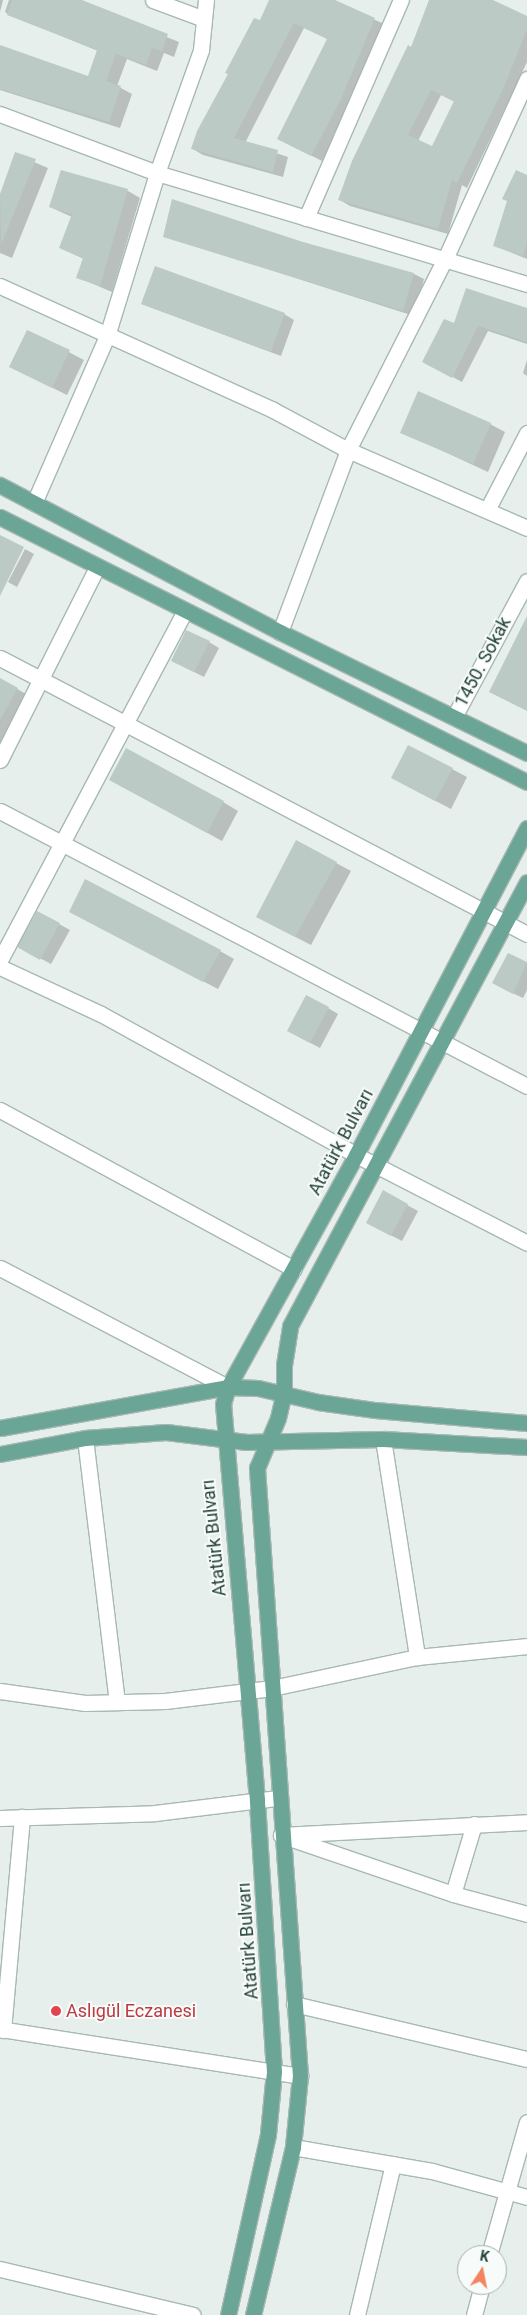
<!DOCTYPE html>
<html>
<head>
<meta charset="utf-8">
<style>
  body { margin:0 }
  #map { position:relative; width:527px; height:2315px; overflow:hidden; background:#e6efeb; font-family:Roboto,sans-serif }
  div>[style] { position:absolute }
  [style*='--x'] { left:calc(var(--x)*1px); top:calc(var(--y)*1px); width:calc(var(--w)*1px); rotate:calc(var(--a)*1deg) }
  .shadow>* { inset:0; background:#0003 }
  .building>* { inset:0; background:#bbcac4 }
  .roads { filter:drop-shadow(1px 0 #a8b8b2) drop-shadow(-1px 0 #a8b8b2) drop-shadow(0 1px #a8b8b2) drop-shadow(0 -1px #a8b8b2) }
  .minor>* { height:15px; margin:-7.5px; padding:0 7.5px; transform-origin:7.5px; border-radius:7.5px; background:#fff }
  .major>* { height:15px; margin:-7.5px; padding:0 7.5px; transform-origin:7.5px; border-radius:7.5px; background:#6aa596 }
  .dots>* { width:14px; height:14px; translate:-50% -50%; box-sizing:border-box; border:2px solid #f7fbf9; border-radius:50% }
  span { translate:-50% -50%; white-space:nowrap; text-align:center; line-height:1.15; -webkit-text-stroke:4px #f7fbf9; paint-order:stroke }
  .street-label { font-size:18px; color:#24423a }
  .health-label { font-size:18px; color:#be3a42 }
  .left { translate:0 -50%; text-align:left }
  .north { position:absolute; left:457px; top:2245px; width:50px; height:50px; box-sizing:border-box; background:#f7fbf9; border:1px solid #a3b1ad; border-radius:50%; rotate:11deg; font-size:14px; font-weight:700; line-height:20px; text-align:center; color:#24423a }
  .north::after { content:''; display:block; margin:auto; width:18px; height:22px; background:#f4845f; clip-path:polygon(50% 0,100% 100%,50% 72%,0 100%) }
</style>
</head>
<body>
<div id="map">
  <div class="shadow">
    <div style="clip-path:polygon(0 0,3px 0,0 12px)"></div>
    <div style="clip-path:polygon(9px 0,74px 0,179px 42px,174px 57px,164px 53px,157px 71px,127px 59px,117px 86px,132px 94px,120px 128px,0 90px,0 46px,89px 77px,98px 51px,8px 14px,5px 12px)"></div>
    <div style="clip-path:polygon(271px 0,332px 0,384px 24px,350px 107px,322px 161px,289px 144px,328px 39px,304px 28px,245px 143px,288px 157px,283px 177px,203px 155px,193px 149px)"></div>
    <div style="clip-path:polygon(evenodd,431px 0,491px 0,527px 18px,527px 62px,467px 188px,462px 185px,448px 234px,350px 206px,340px 200px,412px 48px,431px 0,441px 95px,455px 102px,432px 148px,418px 141px,441px 95px)"></div>
    <div style="clip-path:polygon(15px 154px,48px 168px,12px 258px,0 253px,0 197px)"></div>
    <div style="clip-path:polygon(61px 171px,128px 191px,140px 198px,112px 292px,77px 277px,84px 259px,60px 248px,72px 217px,50px 207px)"></div>
    <div style="clip-path:polygon(527px 176px,527px 259px,495px 246px)"></div>
    <div style="clip-path:polygon(164px 236px,303px 243px,414px 274px,424px 279px,414px 316px)"></div>
    <div style="clip-path:polygon(142px 304px,284px 314px,294px 320px,281px 356px)"></div>
    <div style="clip-path:polygon(527px 311px,527px 344px,488px 331px,462px 382px,434px 367px,454px 325px)"></div>
    <div style="clip-path:polygon(28px 331px,84px 360px,67px 395px,11px 367px)"></div>
    <div style="clip-path:polygon(527px 360px,527px 376px,523px 373px)"></div>
    <div style="clip-path:polygon(490px 424px,505px 432px,488px 472px,402px 432px)"></div>
    <div style="clip-path:polygon(25px 549px,34px 554px,17px 587px,8px 582px)"></div>
    <div style="clip-path:polygon(209px 642px,219px 648px,204px 677px,182px 666px)"></div>
    <div style="clip-path:polygon(0 679px,33px 698px,0 756px)"></div>
    <div style="clip-path:polygon(452px 769px,467px 777px,451px 809px,407px 786px)"></div>
    <div style="clip-path:polygon(126px 788px,223px 802px,238px 811px,222px 841px)"></div>
    <div style="clip-path:polygon(336px 863px,351px 871px,311px 945px,257px 917px)"></div>
    <div style="clip-path:polygon(37px 912px,70px 930px,51px 964px,19px 947px)"></div>
    <div style="clip-path:polygon(85px 920px,220px 951px,234px 959px,218px 989px)"></div>
    <div style="clip-path:polygon(509px 954px,527px 963px,527px 990px,523px 998px,504px 989px)"></div>
    <div style="clip-path:polygon(328px 1008px,338px 1014px,320px 1048px,299px 1037px)"></div>
    <div style="clip-path:polygon(383px 1192px,418px 1211px,402px 1241px,377px 1228px)"></div>
  </div>
  <div class="building">
    <div style="clip-path:polygon(12px 0,82px 0,168px 34px,162px 51px,152px 48px,146px 65px,116px 54px,106px 81px,121px 86px,109px 122px,0 89px,0 45px,88px 76px,97px 50px,7px 15px)"></div>
    <div style="clip-path:polygon(269px 0,335px 0,375px 18px,340px 101px,311px 156px,277px 139px,327px 39px,294px 23px,234px 138px,278px 150px,273px 172px,191px 149px,197px 131px,228px 74px,225px 73px,254px 18px,260px 20px)"></div>
    <div style="clip-path:polygon(evenodd,429px 0,493px 0,527px 16px,527px 30px,503px 89px,457px 183px,452px 180px,438px 229px,338px 200px,352px 161px,408px 45px,411px 47px,429px 0,431px 90px,454px 101px,432px 146px,408px 135px,431px 90px)"></div>
    <div style="clip-path:polygon(15px 152px,36px 159px,1px 245px,0 194px)"></div>
    <div style="clip-path:polygon(61px 170px,128px 189px,100px 286px,76px 278px,83px 258px,59px 248px,72px 214px,49px 207px)"></div>
    <div style="clip-path:polygon(516px 170px,527px 175px,527px 242px,523px 256px,493px 246px,507px 201px,502px 199px)"></div>
    <div style="clip-path:polygon(172px 199px,303px 242px,414px 273px,403px 311px,163px 237px)"></div>
    <div style="clip-path:polygon(155px 266px,285px 313px,271px 352px,141px 304px)"></div>
    <div style="clip-path:polygon(466px 288px,527px 308px,527px 342px,478px 326px,452px 378px,422px 362px,444px 319px,454px 323px)"></div>
    <div style="clip-path:polygon(27px 330px,70px 350px,52px 388px,9px 367px)"></div>
    <div style="clip-path:polygon(418px 391px,491px 423px,473px 464px,400px 433px)"></div>
    <div style="clip-path:polygon(0 535px,24px 547px,0 596px)"></div>
    <div style="clip-path:polygon(527px 616px,527px 711px,489px 692px)"></div>
    <div style="clip-path:polygon(186px 630px,210px 641px,194px 672px,171px 661px)"></div>
    <div style="clip-path:polygon(0 678px,18px 688px,0 720px)"></div>
    <div style="clip-path:polygon(408px 745px,453px 768px,435px 801px,391px 778px)"></div>
    <div style="clip-path:polygon(126px 748px,224px 801px,207px 833px,109px 780px)"></div>
    <div style="clip-path:polygon(296px 840px,337px 862px,295px 937px,256px 917px)"></div>
    <div style="clip-path:polygon(85px 879px,221px 950px,203px 982px,69px 912px)"></div>
    <div style="clip-path:polygon(37px 911px,60px 923px,40px 960px,17px 947px)"></div>
    <div style="clip-path:polygon(508px 953px,527px 962px,513px 994px,492px 983px)"></div>
    <div style="clip-path:polygon(306px 995px,329px 1007px,310px 1043px,287px 1031px)"></div>
    <div style="clip-path:polygon(383px 1190px,408px 1204px,391px 1236px,366px 1223px)"></div>
  </div>
  <div class="roads">
    <div class="minor">
      <div style="--x:153;--y:0;--w:54;--a:20.4"></div>
      <div style="--x:0;--y:114;--w:168;--a:20.6"></div>
      <div style="--x:157;--y:173;--w:386;--a:16.7"></div>
      <div style="--x:306;--y:218;--w:238;--a:-66.5"></div>
      <div style="--x:0;--y:286;--w:300;--a:24.4"></div>
      <div style="--x:273;--y:410;--w:85;--a:28.1"></div>
      <div style="--x:348;--y:450;--w:195;--a:23.5"></div>
      <div style="--x:34;--y:503;--w:182;--a:-66.4"></div>
      <div style="--x:107;--y:336;--w:170;--a:-72.9"></div>
      <div style="--x:157;--y:173;--w:131;--a:-70.3"></div>
      <div style="--x:201;--y:50;--w:50;--a:-84.3"></div>
      <div style="--x:487;--y:510;--w:87;--a:-62.5"></div>
      <div style="--x:280;--y:632;--w:194;--a:-69.5"></div>
      <div style="--x:348;--y:450;--w:214;--a:-63.1"></div>
      <div style="--x:445;--y:259;--w:198;--a:-65.5"></div>
      <div style="--x:0;--y:658;--w:595;--a:27.64"></div>
      <div style="--x:454;--y:717;--w:154;--a:-61.8"></div>
      <div style="--x:0;--y:760;--w:216;--a:-63.3"></div>
      <div style="--x:0;--y:811;--w:594;--a:27.56"></div>
      <div style="--x:0;--y:960;--w:395;--a:-62.1"></div>
      <div style="--x:0;--y:967;--w:111;--a:25"></div>
      <div style="--x:101;--y:1014;--w:291;--a:28.9"></div>
      <div style="--x:356;--y:1155;--w:192;--a:27.2"></div>
      <div style="--x:0;--y:1110;--w:334;--a:28.4"></div>
      <div style="--x:0;--y:1268;--w:257;--a:27.6"></div>
      <div style="--x:85;--y:1438;--w:266;--a:83.1"></div>
      <div style="--x:383;--y:1439;--w:221;--a:81.1"></div>
      <div style="--x:0;--y:1691;--w:86;--a:8"></div>
      <div style="--x:85;--y:1703;--w:80;--a:-1.4"></div>
      <div style="--x:165;--y:1701;--w:108;--a:-6.9"></div>
      <div style="--x:272;--y:1688;--w:148;--a:-12.1"></div>
      <div style="--x:417;--y:1657;--w:111;--a:-5.7"></div>
      <div style="--x:0;--y:1818;--w:155;--a:-1.8"></div>
      <div style="--x:155;--y:1813;--w:124;--a:-7"></div>
      <div style="--x:474;--y:1824;--w:73;--a:106.7"></div>
      <div style="--x:453;--y:1894;--w:77;--a:15.1"></div>
      <div style="--x:453;--y:1894;--w:182;--a:-161.1"></div>
      <div style="--x:281;--y:1835;--w:246;--a:-3"></div>
      <div style="--x:294;--y:2004;--w:239;--a:13.3"></div>
      <div style="--x:0;--y:2029;--w:304;--a:8.9"></div>
      <div style="--x:3;--y:2030;--w:214;--a:-84.9"></div>
      <div style="--x:293;--y:2147;--w:141;--a:9.8"></div>
      <div style="--x:432;--y:2171;--w:98;--a:15.3"></div>
      <div style="--x:489;--y:2255;--w:138;--a:-74.1"></div>
      <div style="--x:0;--y:2269;--w:198;--a:13.4"></div>
      <div style="--x:357;--y:2315;--w:155;--a:-76.6"></div>
      <div style="--x:474;--y:2315;--w:31;--a:-75"></div>
    </div>
    <div class="major">
      <div style="--x:0;--y:485;--w:316;--a:27.7"></div>
      <div style="--x:280;--y:632;--w:275;--a:26.1"></div>
      <div style="--x:0;--y:517;--w:590;--a:26.7"></div>
      <div style="--x:0;--y:1428;--w:232;--a:-10.2"></div>
      <div style="--x:228;--y:1387;--w:30;--a:2"></div>
      <div style="--x:258;--y:1388;--w:62;--a:13.1"></div>
      <div style="--x:318;--y:1402;--w:58;--a:8"></div>
      <div style="--x:375;--y:1410;--w:153;--a:4.9"></div>
      <div style="--x:0;--y:1454;--w:86;--a:-10.7"></div>
      <div style="--x:85;--y:1438;--w:81;--a:-4.2"></div>
      <div style="--x:166;--y:1432;--w:81;--a:7.1"></div>
      <div style="--x:246;--y:1442;--w:137;--a:-1.3"></div>
      <div style="--x:383;--y:1439;--w:144;--a:3.2"></div>
      <div style="--x:228;--y:2315;--w:185;--a:-77.5"></div>
      <div style="--x:268;--y:2134;--w:62;--a:-84.5"></div>
      <div style="--x:274;--y:2072;--w:273;--a:-93.6"></div>
      <div style="--x:257;--y:1800;--w:397;--a:-94.9"></div>
      <div style="--x:223;--y:1404;--w:18;--a:-74"></div>
      <div style="--x:228;--y:1387;--w:265;--a:-61.1"></div>
      <div style="--x:356;--y:1155;--w:369;--a:-62.4"></div>
      <div style="--x:253;--y:2315;--w:173;--a:-76.6"></div>
      <div style="--x:293;--y:2147;--w:71;--a:-84.4"></div>
      <div style="--x:300;--y:2076;--w:610;--a:-94.05"></div>
      <div style="--x:257;--y:1468;--w:54;--a:-67.2"></div>
      <div style="--x:278;--y:1418;--w:27;--a:-77"></div>
      <div style="--x:284;--y:1392;--w:27;--a:-90"></div>
      <div style="--x:284;--y:1365;--w:39;--a:-81"></div>
      <div style="--x:290;--y:1326;--w:503;--a:-61.91"></div>
    </div>
  </div>
  <div class="dots">
    <div style="left:56px;top:2011px;background:#e0444e"></div>
  </div>
  <div class="street-label">
    <span style="left:483px;top:662px;rotate:-62deg">1450. Sokak</span>
    <span style="left:341px;top:1142px;rotate:-62deg">Atatürk Bulvarı</span>
    <span style="left:214px;top:1538px;rotate:-96deg">Atatürk Bulvarı</span>
    <span style="left:248px;top:1941px;rotate:-94deg">Atatürk Bulvarı</span>
  </div>
  <div class="health-label">
    <span class="left" style="left:66px;top:2011px">Aslıgül Eczanesi</span>
  </div>
  <div class="north">K</div>
</div>
</body>
</html>
